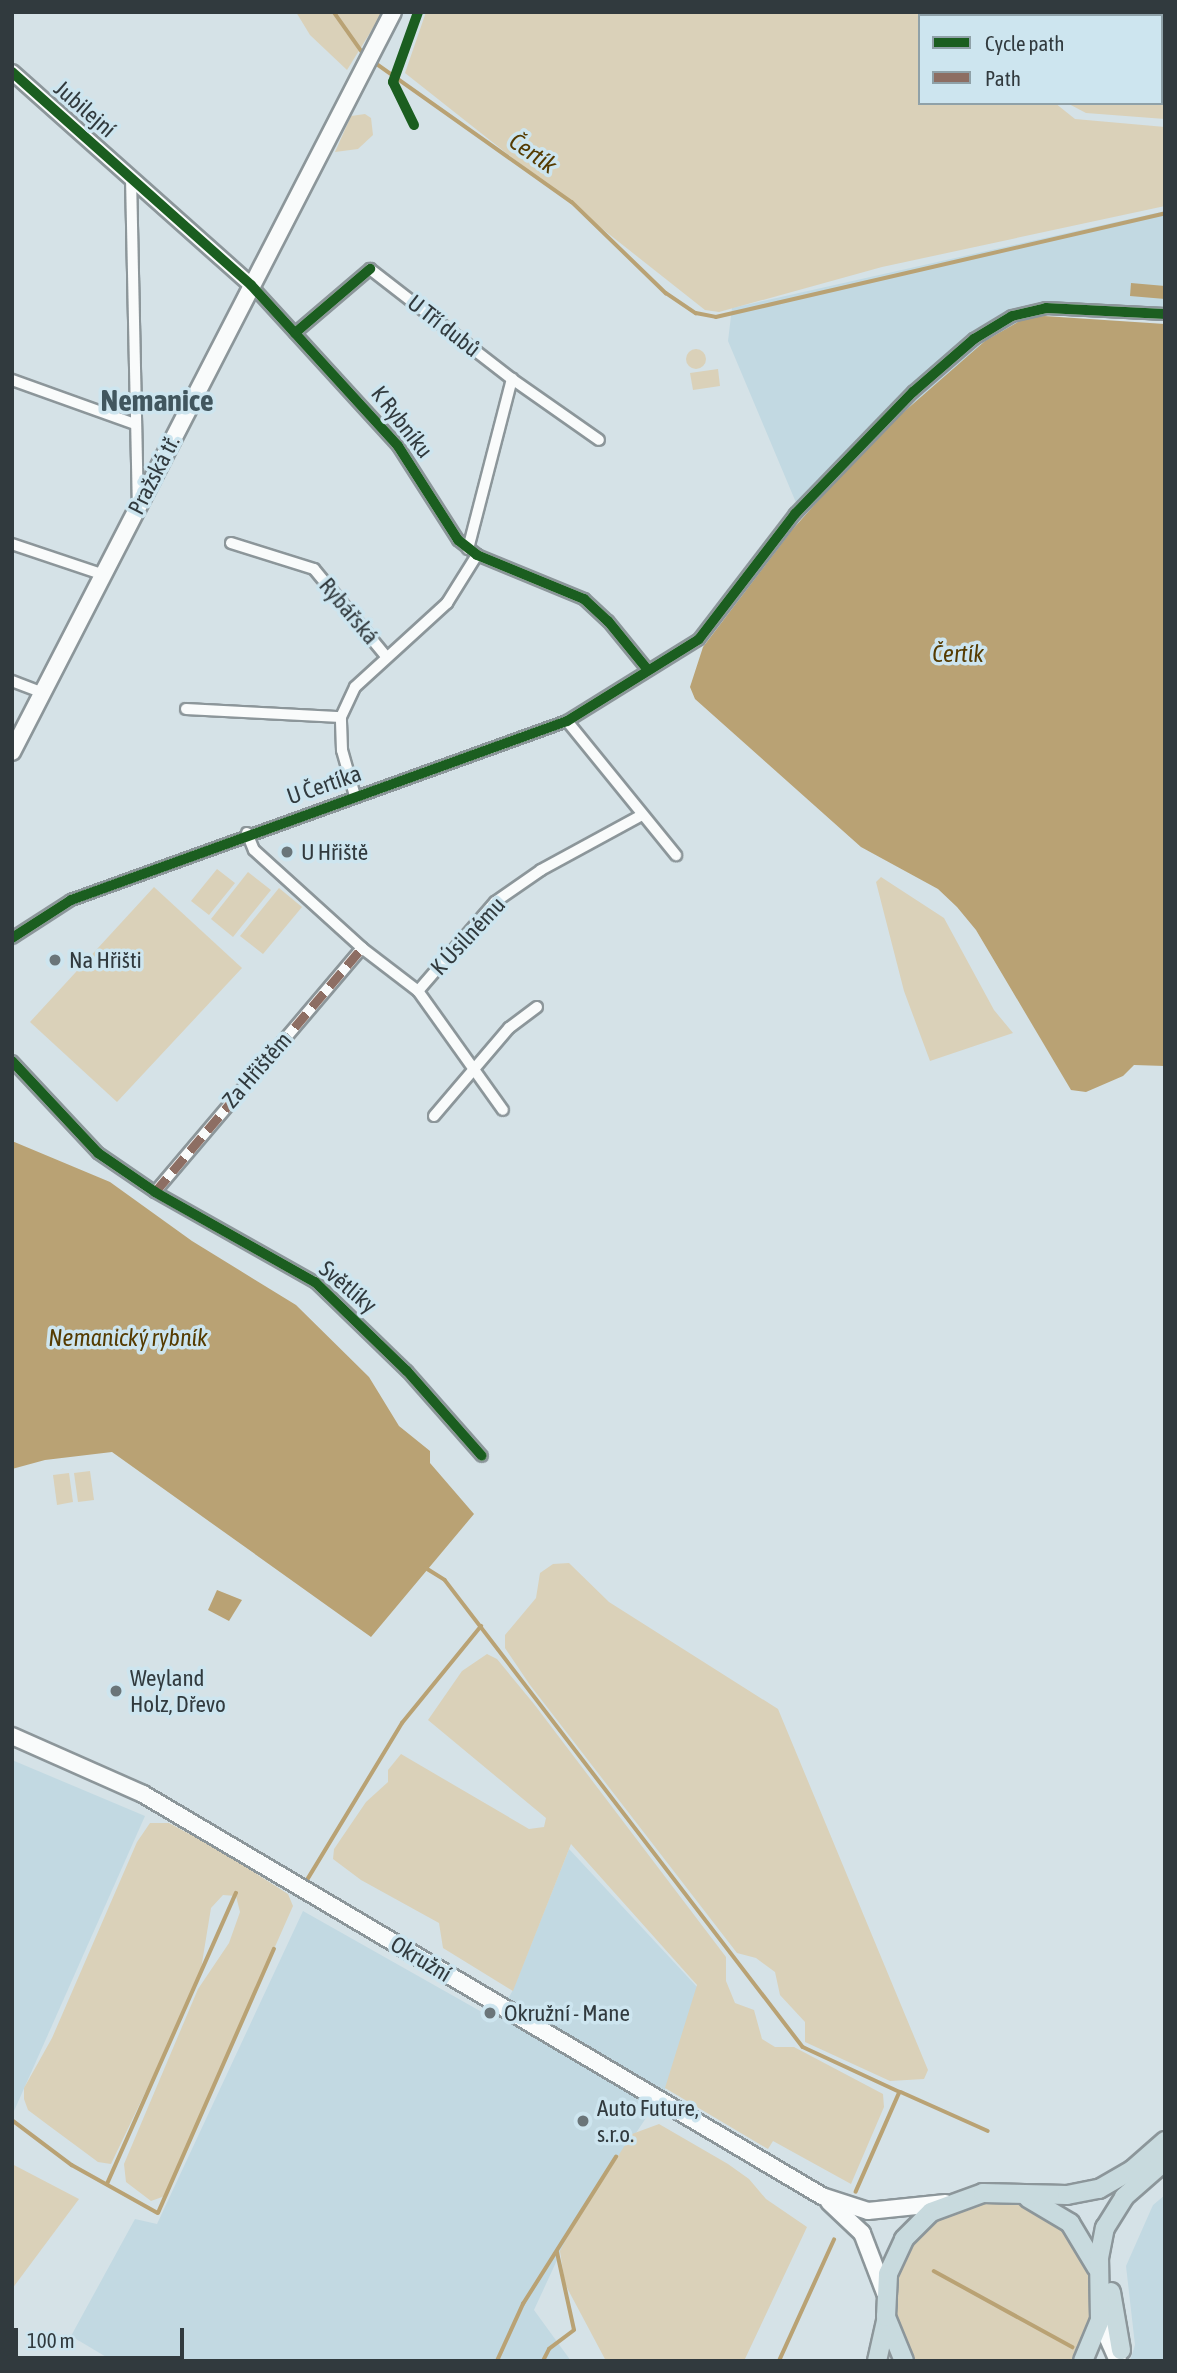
<!DOCTYPE html>
<html>
<head>
<meta charset="utf-8">
<style>
  body { margin:0 }
  #map { position:relative; width:1177px; height:2373px; overflow:hidden; background:#d5e2e7; font-family:"Asap Condensed",sans-serif }
  div>[style] { position:absolute }
  [style*='--x'] { left:calc(var(--x)*1px); top:calc(var(--y)*1px); width:calc(var(--w)*1px); rotate:calc(var(--a)*1deg) }
  .built>* { inset:0; background:#c2d9e2 }
  .green>* { inset:0; background:#dad1b9 }
  .round { border-radius:50% }
  .water>* { inset:0; background:#b9a274 }
  .stream>* { height:3.5px; margin:-1.75px; padding:0 1.75px; transform-origin:1.75px; border-radius:1.75px; background:#b9a274 }
  .roads { filter:drop-shadow(2px 0 #8c969a) drop-shadow(-2px 0 #8c969a) drop-shadow(0 2px #8c969a) drop-shadow(0 -2px #8c969a) }
  .minor>* { height:10px; margin:-5px; padding:0 5px; transform-origin:5px; border-radius:5px; background:#f9fbfb }
  .tertiary>* { height:14px; margin:-7px; padding:0 7px; transform-origin:7px; border-radius:7px; background:#f9fbfb }
  .secondary>* { height:16px; margin:-8px; padding:0 8px; transform-origin:8px; border-radius:8px; background:#f9fbfb }
  .trunk>* { height:18px; margin:-9px; padding:0 9px; transform-origin:9px; border-radius:9px; background:#c8dade }
  .quiet>* { height:9px; margin-top:-4.5px; transform-origin:0; background:repeating-linear-gradient(90deg,#8d6e63 0 18px,transparent 0 27px) }
  .cycleway>* { height:10px; margin:-5px; padding:0 5px; transform-origin:5px; border-radius:5px; background:#1b5e20 }
  .dots>* { width:19px; height:19px; translate:-50% -50%; box-sizing:border-box; border:4px solid #cde5ef; border-radius:50% }
  span { translate:-50% -50%; white-space:nowrap; text-align:center; line-height:1.15; -webkit-text-stroke:7px #cde5ef; paint-order:stroke }
  .street-label { font-size:23px; color:#313a3e }
  .poi-label { font-size:23px; color:#313a3e }
  .left { translate:0 -50%; text-align:left }
  .water-label { font-size:24px; color:#553b00; font-style:italic }
  .district-label { font-size:30px; color:#41565e; font-weight:700 }
  .frame { position:absolute; inset:0; border:14px solid #313a3e; pointer-events:none }
  .legend { position:absolute; left:918px; top:14px; width:245px; height:91px; box-sizing:border-box; background:#cde5ef; border:2px solid #8fa1a8; margin:0; padding:9px 12px; list-style:none; font-size:21px; color:#313a3e }
  .legend li { display:flex; align-items:center; gap:14px; height:35px }
  .legend b { width:35px; border:2px solid #8fa1a8 }
  .scale { position:absolute; left:14px; top:2328px; width:170px; height:32px; box-sizing:border-box; border:4px solid #313a3e; border-top:0; padding-left:9px; font-size:21px; line-height:24px; white-space:nowrap; color:#313a3e; -webkit-text-stroke:5px #cde5ef; paint-order:stroke }
</style>
</head>
<body>
<div id="map">
  <div class="built">
    <div style="clip-path:polygon(1165px 211px,1165px 319px,1035px 310px,813px 543px,728px 341px,732px 308px)"></div>
    <div style="clip-path:polygon(12px 1760px,145px 1816px,14px 2111px,12px 2111px)"></div>
    <div style="clip-path:polygon(569px 1849px,698px 1988px,668px 2085px,570px 2232px,534px 2310px,571px 2361px,113px 2361px,71px 2336px,135px 2219px,157px 2224px,303px 1911px,496px 2020px,513px 1990px)"></div>
    <div style="clip-path:polygon(1165px 2195px,1165px 2361px,1130px 2361px,1135px 2345px,1126px 2266px,1153px 2205px)"></div>
  </div>
  <div class="green">
    <div style="clip-path:polygon(296px 12px,383px 12px,347px 70px,310px 35px)"></div>
    <div style="clip-path:polygon(426px 12px,1032px 12px,1033px 16px,920px 16px,920px 103px,1055px 103px,1075px 119px,1165px 127px,1165px 206px,882px 267px,719px 312px,705px 310px,405px 73px)"></div>
    <div style="clip-path:polygon(1038px 12px,1165px 12px,1165px 119px,1086px 113px,1067px 103px,1161px 103px,1161px 16px)"></div>
    <div style="clip-path:polygon(365px 114px,371px 118px,373px 135px,358px 149px,335px 152px,351px 116px)"></div>
    <div class="round" style="left:686px;top:349px;width:20px;height:20px"></div>
    <div style="clip-path:polygon(718px 369px,720px 386px,693px 390px,690px 373px)"></div>
    <div style="clip-path:polygon(217px 869px,235px 883px,209px 915px,191px 901px)"></div>
    <div style="clip-path:polygon(248px 872px,271px 890px,233px 937px,211px 919px)"></div>
    <div style="clip-path:polygon(881px 877px,944px 918px,994px 1010px,1013px 1033px,930px 1061px,904px 991px,876px 882px)"></div>
    <div style="clip-path:polygon(154px 887px,242px 968px,117px 1102px,30px 1022px)"></div>
    <div style="clip-path:polygon(279px 888px,302px 907px,263px 954px,240px 936px)"></div>
    <div style="clip-path:polygon(90px 1471px,94px 1500px,78px 1502px,74px 1473px)"></div>
    <div style="clip-path:polygon(69px 1473px,73px 1502px,57px 1505px,53px 1475px)"></div>
    <div style="clip-path:polygon(569px 1563px,609px 1602px,778px 1709px,928px 2070px,924px 2079px,890px 2081px,805px 2042px,805px 2022px,780px 1995px,775px 1972px,756px 1958px,737px 1953px,530px 1685px,505px 1648px,505px 1635px,536px 1598px,540px 1573px,553px 1564px)"></div>
    <div style="clip-path:polygon(487px 1654px,497px 1659px,534px 1704px,726px 1957px,726px 1981px,735px 2003px,754px 2010px,762px 2039px,775px 2047px,794px 2047px,883px 2094px,884px 2107px,851px 2184px,773px 2141px,768px 2149px,665px 2088px,697px 1985px,571px 1844px,513px 1991px,443px 1948px,439px 1923px,361px 1880px,333px 1859px,334px 1849px,366px 1802px,388px 1782px,388px 1770px,401px 1754px,529px 1829px,544px 1827px,546px 1818px,428px 1720px,462px 1671px)"></div>
    <div style="clip-path:polygon(150px 1823px,169px 1823px,221px 1851px,288px 1894px,293px 1906px,165px 2196px,151px 2201px,126px 2182px,124px 2164px,198px 1989px,229px 1943px,240px 1912px,236px 1896px,223px 1895px,211px 1908px,201px 1969px,188px 2003px,111px 2164px,98px 2162px,48px 2125px,28px 2110px,24px 2099px,24px 2088px,52px 2038px,137px 1842px)"></div>
    <div style="clip-path:polygon(659px 2124px,728px 2164px,749px 2179px,766px 2199px,807px 2227px,744px 2361px,606px 2361px,565px 2284px,560px 2251px,570px 2232px,632px 2134px)"></div>
    <div style="clip-path:polygon(12px 2164px,79px 2199px,12px 2289px)"></div>
    <div style="clip-path:polygon(986px 2200px,1029px 2206px,1049px 2217px,1080px 2251px,1089px 2272px,1091px 2317px,1071px 2361px,914px 2361px,903px 2344px,892px 2302px,894px 2280px,912px 2241px,944px 2212px)"></div>
  </div>
  <div class="water">
    <div style="clip-path:polygon(1131px 283px,1165px 286px,1165px 299px,1130px 296px)"></div>
    <div style="clip-path:polygon(1044px 316px,1165px 324px,1165px 1066px,1134px 1065px,1123px 1076px,1086px 1092px,1071px 1090px,976px 930px,957px 907px,938px 889px,861px 847px,695px 699px,690px 687px,703px 647px,792px 530px,874px 438px,985px 341px,1023px 319px)"></div>
    <div style="clip-path:polygon(12px 1141px,110px 1182px,192px 1241px,296px 1305px,369px 1377px,399px 1426px,430px 1451px,430px 1463px,474px 1514px,371px 1637px,112px 1452px,45px 1460px,12px 1469px)"></div>
    <div style="clip-path:polygon(217px 1590px,242px 1600px,229px 1621px,208px 1610px)"></div>
  </div>
  <div class="stream">
    <div style="--x:334;--y:12;--w:54;--a:54.8"></div>
    <div style="--x:374;--y:62;--w:242;--a:35.3"></div>
    <div style="--x:572;--y:202;--w:131;--a:44.1"></div>
    <div style="--x:666;--y:293;--w:36;--a:34"></div>
    <div style="--x:696;--y:313;--w:20;--a:11"></div>
    <div style="--x:716;--y:317;--w:461;--a:-13"></div>
    <div style="--x:426;--y:1568;--w:22;--a:32"></div>
    <div style="--x:445;--y:1580;--w:588;--a:52.53"></div>
    <div style="--x:803;--y:2047;--w:107;--a:24.9"></div>
    <div style="--x:900;--y:2092;--w:109;--a:113.7"></div>
    <div style="--x:304;--y:1885;--w:189;--a:-58.8"></div>
    <div style="--x:402;--y:1723;--w:125;--a:-50.8"></div>
    <div style="--x:901;--y:2092;--w:95;--a:24.1"></div>
    <div style="--x:12;--y:2120;--w:75;--a:36.9"></div>
    <div style="--x:72;--y:2165;--w:98;--a:29.2"></div>
    <div style="--x:158;--y:2213;--w:288;--a:-66.3"></div>
    <div style="--x:107;--y:2184;--w:318;--a:-66.1"></div>
    <div style="--x:934;--y:2271;--w:158;--a:28.8"></div>
    <div style="--x:497;--y:2361;--w:63;--a:-65.5"></div>
    <div style="--x:523;--y:2304;--w:174;--a:-57.7"></div>
    <div style="--x:543;--y:2361;--w:13;--a:-63"></div>
    <div style="--x:549;--y:2349;--w:31;--a:-37"></div>
    <div style="--x:574;--y:2330;--w:79;--a:-102.4"></div>
    <div style="--x:779;--y:2361;--w:133;--a:-65.6"></div>
  </div>
  <div class="roads">
    <div class="minor">
      <div style="--x:131;--y:177;--w:327;--a:88.8"></div>
      <div style="--x:251;--y:285;--w:218;--a:47.6"></div>
      <div style="--x:398;--y:446;--w:112;--a:57.4"></div>
      <div style="--x:458;--y:540;--w:24;--a:38"></div>
      <div style="--x:477;--y:555;--w:116;--a:22.4"></div>
      <div style="--x:584;--y:599;--w:33;--a:43"></div>
      <div style="--x:608;--y:621;--w:63;--a:50.8"></div>
      <div style="--x:295;--y:333;--w:99;--a:-40.5"></div>
      <div style="--x:370;--y:269;--w:180;--a:37.8"></div>
      <div style="--x:512;--y:379;--w:106;--a:35"></div>
      <div style="--x:12;--y:380;--w:131;--a:19.7"></div>
      <div style="--x:231;--y:543;--w:87;--a:17.4"></div>
      <div style="--x:314;--y:569;--w:112;--a:50.5"></div>
      <div style="--x:12;--y:544;--w:97;--a:18.6"></div>
      <div style="--x:468;--y:549;--w:176;--a:-75.5"></div>
      <div style="--x:12;--y:681;--w:33;--a:21"></div>
      <div style="--x:186;--y:709;--w:155;--a:3"></div>
      <div style="--x:567;--y:721;--w:173;--a:50.9"></div>
      <div style="--x:355;--y:796;--w:48;--a:-105.8"></div>
      <div style="--x:342;--y:750;--w:33;--a:-92"></div>
      <div style="--x:341;--y:717;--w:33;--a:-65"></div>
      <div style="--x:355;--y:687;--w:125;--a:-42.4"></div>
      <div style="--x:447;--y:603;--w:57;--a:-58"></div>
      <div style="--x:247;--y:833;--w:18;--a:68"></div>
      <div style="--x:254;--y:850;--w:146;--a:42.2"></div>
      <div style="--x:362;--y:948;--w:71;--a:37.5"></div>
      <div style="--x:418;--y:991;--w:146;--a:54.5"></div>
      <div style="--x:12;--y:938;--w:70;--a:-32.8"></div>
      <div style="--x:71;--y:900;--w:527;--a:-19.84"></div>
      <div style="--x:567;--y:721;--w:155;--a:-31.8"></div>
      <div style="--x:699;--y:639;--w:158;--a:-52.5"></div>
      <div style="--x:795;--y:514;--w:170;--a:-46"></div>
      <div style="--x:913;--y:392;--w:81;--a:-41"></div>
      <div style="--x:974;--y:339;--w:44;--a:-31.2"></div>
      <div style="--x:1012;--y:316;--w:35;--a:-13"></div>
      <div style="--x:1046;--y:308;--w:119;--a:2.9"></div>
      <div style="--x:418;--y:991;--w:118;--a:-49.1"></div>
      <div style="--x:495;--y:902;--w:56;--a:-34.8"></div>
      <div style="--x:541;--y:870;--w:115;--a:-28.6"></div>
      <div style="--x:12;--y:1061;--w:126;--a:46.9"></div>
      <div style="--x:98;--y:1153;--w:69;--a:34.4"></div>
      <div style="--x:155;--y:1192;--w:184;--a:29.4"></div>
      <div style="--x:315;--y:1282;--w:128;--a:44.1"></div>
      <div style="--x:407;--y:1371;--w:113;--a:48.6"></div>
      <div style="--x:434;--y:1116;--w:116;--a:-49.6"></div>
      <div style="--x:509;--y:1028;--w:35;--a:-37"></div>
      <div style="--x:155;--y:1192;--w:320;--a:-49.7"></div>
    </div>
    <div class="tertiary">
      <div style="--x:12;--y:72;--w:320;--a:41.7"></div>
    </div>
    <div class="secondary">
      <div style="--x:12;--y:752;--w:832;--a:-62.76"></div>
      <div style="--x:12;--y:1736;--w:143;--a:23.9"></div>
      <div style="--x:143;--y:1794;--w:789;--a:30.63"></div>
      <div style="--x:822;--y:2196;--w:48;--a:18.1"></div>
      <div style="--x:868;--y:2211;--w:78;--a:-5.9"></div>
      <div style="--x:829;--y:2202;--w:45;--a:43.2"></div>
      <div style="--x:862;--y:2233;--w:64;--a:69"></div>
      <div style="--x:1100;--y:2320;--w:45;--a:66.3"></div>
    </div>
    <div class="trunk">
      <div style="--x:1028;--y:2198;--w:49;--a:30.8"></div>
      <div style="--x:1070;--y:2223;--w:52;--a:59"></div>
      <div style="--x:1111;--y:2292;--w:59;--a:80.2"></div>
      <div style="--x:877;--y:2361;--w:41;--a:-77.3"></div>
      <div style="--x:904;--y:2361;--w:48;--a:-112.2"></div>
      <div style="--x:886;--y:2317;--w:43;--a:-87.3"></div>
      <div style="--x:888;--y:2274;--w:38;--a:-65"></div>
      <div style="--x:904;--y:2239;--w:38;--a:-45"></div>
      <div style="--x:931;--y:2212;--w:55;--a:-20.1"></div>
      <div style="--x:983;--y:2193;--w:84;--a:1.4"></div>
      <div style="--x:1067;--y:2195;--w:33;--a:-11"></div>
      <div style="--x:1099;--y:2189;--w:38;--a:-30"></div>
      <div style="--x:1132;--y:2170;--w:44;--a:-41.3"></div>
      <div style="--x:1083;--y:2361;--w:44;--a:-67.5"></div>
      <div style="--x:1100;--y:2320;--w:62;--a:-90.9"></div>
      <div style="--x:1099;--y:2258;--w:31;--a:-79"></div>
      <div style="--x:1105;--y:2228;--w:36;--a:-58"></div>
      <div style="--x:1124;--y:2197;--w:55;--a:-41.3"></div>
    </div>
  </div>
  <div class="quiet">
    <div style="--x:155;--y:1192;--w:320;--a:-49.7"></div>
  </div>
  <div class="cycleway">
    <div style="--x:12;--y:72;--w:320;--a:41.7"></div>
    <div style="--x:251;--y:285;--w:218;--a:47.6"></div>
    <div style="--x:398;--y:446;--w:112;--a:57.4"></div>
    <div style="--x:458;--y:540;--w:24;--a:38"></div>
    <div style="--x:477;--y:555;--w:116;--a:22.4"></div>
    <div style="--x:584;--y:599;--w:33;--a:43"></div>
    <div style="--x:608;--y:621;--w:63;--a:50.8"></div>
    <div style="--x:414;--y:125;--w:48;--a:-116"></div>
    <div style="--x:393;--y:82;--w:74;--a:-70.3"></div>
    <div style="--x:295;--y:333;--w:99;--a:-40.5"></div>
    <div style="--x:12;--y:938;--w:70;--a:-32.8"></div>
    <div style="--x:71;--y:900;--w:527;--a:-19.84"></div>
    <div style="--x:567;--y:721;--w:155;--a:-31.8"></div>
    <div style="--x:699;--y:639;--w:158;--a:-52.5"></div>
    <div style="--x:795;--y:514;--w:170;--a:-46"></div>
    <div style="--x:913;--y:392;--w:81;--a:-41"></div>
    <div style="--x:974;--y:339;--w:44;--a:-31.2"></div>
    <div style="--x:1012;--y:316;--w:35;--a:-13"></div>
    <div style="--x:1046;--y:308;--w:119;--a:2.9"></div>
    <div style="--x:12;--y:1061;--w:126;--a:46.9"></div>
    <div style="--x:98;--y:1153;--w:69;--a:34.4"></div>
    <div style="--x:155;--y:1192;--w:184;--a:29.4"></div>
    <div style="--x:315;--y:1282;--w:128;--a:44.1"></div>
    <div style="--x:407;--y:1371;--w:113;--a:48.6"></div>
  </div>
  <div class="dots">
    <div style="left:287px;top:852px;background:#6a7579"></div>
    <div style="left:55px;top:960px;background:#6a7579"></div>
    <div style="left:116px;top:1691px;background:#6a7579"></div>
    <div style="left:490px;top:2013px;background:#6a7579"></div>
    <div style="left:583px;top:2121px;background:#6a7579"></div>
  </div>
  <div class="street-label">
    <span style="left:85px;top:109px;rotate:41deg">Jubilejní</span>
    <span style="left:444px;top:326px;rotate:38deg">U Tří dubů</span>
    <span style="left:402px;top:422px;rotate:52deg">K Rybníku</span>
    <span style="left:154px;top:475px;rotate:-63deg">Pražská tř.</span>
    <span style="left:349px;top:611px;rotate:50deg">Rybářská</span>
    <span style="left:324px;top:785px;rotate:-19deg">U Čertíka</span>
    <span style="left:468px;top:936px;rotate:-47deg">K Úsilnému</span>
    <span style="left:257px;top:1070px;rotate:-49deg">Za Hřištěm</span>
    <span style="left:348px;top:1287px;rotate:40deg">Světlíky</span>
    <span style="left:421px;top:1959px;rotate:31deg">Okružní</span>
  </div>
  <div class="poi-label">
    <span class="left" style="left:301px;top:852px">U Hřiště</span>
    <span class="left" style="left:69px;top:960px">Na Hřišti</span>
    <span class="left" style="left:130px;top:1691px">Weyland<br>Holz, Dřevo</span>
    <span class="left" style="left:504px;top:2013px">Okružní - Mane</span>
    <span class="left" style="left:597px;top:2121px">Auto Future,<br>s.r.o.</span>
  </div>
  <div class="water-label">
    <span style="left:533px;top:153px;rotate:35deg">Čertík</span>
    <span style="left:958px;top:654px">Čertík</span>
    <span style="left:128px;top:1338px">Nemanický rybník</span>
  </div>
  <div class="district-label">
    <span style="left:157px;top:400px">Nemanice</span>
  </div>
  <div class="frame"></div>
  <ul class="legend">
  <li><b style="height:9px;background:#1b5e20"></b>Cycle path</li>
  <li><b style="height:9px;background:#8d6e63"></b>Path</li>
  </ul>
  <div class="scale">100 m</div>
</div>
</body>
</html>
